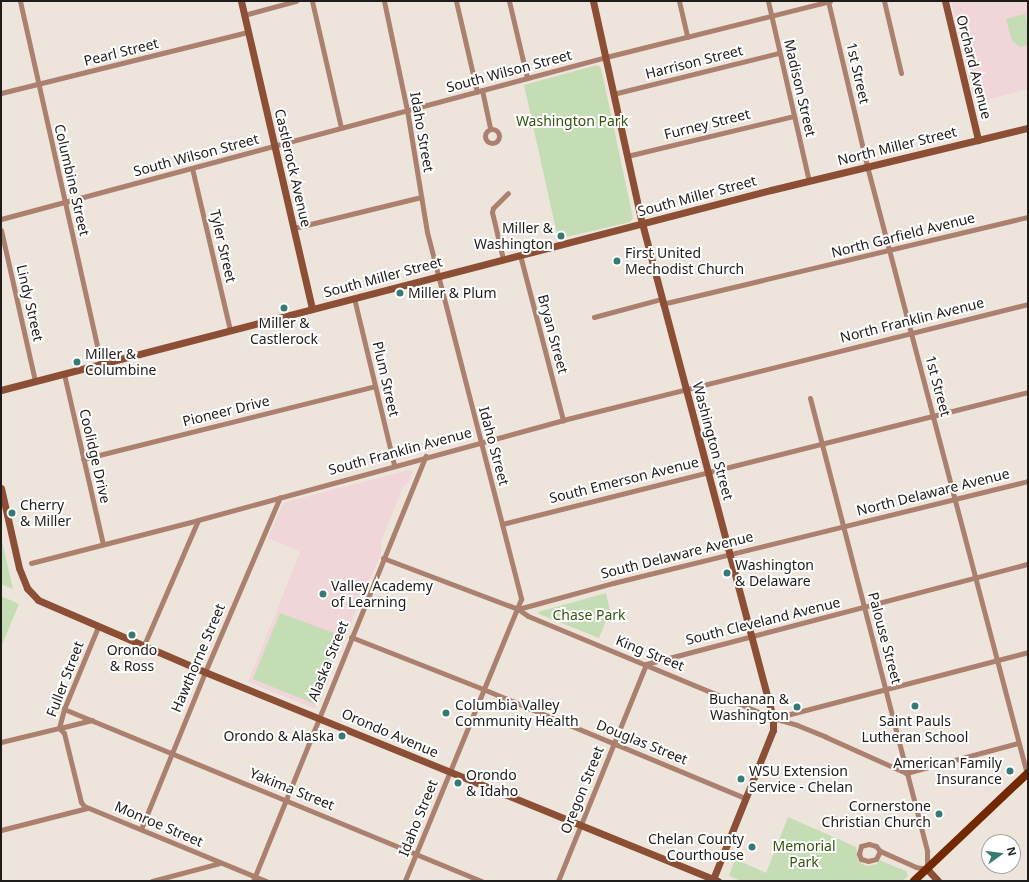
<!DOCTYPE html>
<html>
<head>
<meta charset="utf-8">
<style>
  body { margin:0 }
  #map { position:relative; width:1029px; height:882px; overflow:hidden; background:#ede5dc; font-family:"Noto Sans",sans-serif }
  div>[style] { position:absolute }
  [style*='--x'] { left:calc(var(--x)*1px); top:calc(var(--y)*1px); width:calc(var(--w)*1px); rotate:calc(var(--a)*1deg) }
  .education>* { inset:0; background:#f0d5d9 }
  .green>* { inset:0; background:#c5ddb4 }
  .street>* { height:5px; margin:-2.5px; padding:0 2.5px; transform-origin:2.5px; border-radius:2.5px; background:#ac806e }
  .street>.ring { margin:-2.5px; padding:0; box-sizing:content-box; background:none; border:5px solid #ac806e; border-radius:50% }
  .secondary>* { height:7px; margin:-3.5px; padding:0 3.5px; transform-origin:3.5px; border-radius:3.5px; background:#8c4e34 }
  .primary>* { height:8px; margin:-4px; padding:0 4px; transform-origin:4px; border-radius:4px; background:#732800 }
  .dots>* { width:11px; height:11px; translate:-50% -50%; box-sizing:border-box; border:2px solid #fff; border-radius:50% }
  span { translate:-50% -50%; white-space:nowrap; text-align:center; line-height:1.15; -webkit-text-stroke:4px #fff; paint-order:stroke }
  .street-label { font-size:14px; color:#1f1c19 }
  .park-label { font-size:14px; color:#32550c }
  .poi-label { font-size:14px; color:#1f1c19 }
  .right { translate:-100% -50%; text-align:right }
  .left { translate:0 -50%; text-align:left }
  .frame { position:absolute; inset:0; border:2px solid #1f1c19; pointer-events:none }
  .north { position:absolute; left:981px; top:834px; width:40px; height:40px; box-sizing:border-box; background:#fff; border:1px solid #a5a4a3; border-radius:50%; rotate:76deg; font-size:11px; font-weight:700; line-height:16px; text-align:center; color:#1f1c19 }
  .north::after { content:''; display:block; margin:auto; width:14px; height:18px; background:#357b73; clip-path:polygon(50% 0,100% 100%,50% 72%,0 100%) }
</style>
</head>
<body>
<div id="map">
  <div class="education">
    <div style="clip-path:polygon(951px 1px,1028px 1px,1028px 89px,975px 103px)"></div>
    <div style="clip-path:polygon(409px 470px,413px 471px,408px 483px,403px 487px,381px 541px,381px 554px,351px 622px,317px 707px,313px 708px,248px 682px,300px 552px,268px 538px,282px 506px,286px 502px)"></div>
  </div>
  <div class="green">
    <div style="clip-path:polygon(1025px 14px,1028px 24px,1028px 44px,1020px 47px,1012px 41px,1006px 19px)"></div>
    <div style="clip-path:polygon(597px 65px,601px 68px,633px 218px,630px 222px,558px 239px,524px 85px)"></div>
    <div style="clip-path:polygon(1px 538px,2px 541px,13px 589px,1px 584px)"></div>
    <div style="clip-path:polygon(606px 593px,610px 611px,599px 638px,539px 614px,538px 612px)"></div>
    <div style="clip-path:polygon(1px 596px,19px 604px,1px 647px)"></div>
    <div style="clip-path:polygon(280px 613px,342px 636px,315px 704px,253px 679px)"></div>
    <div style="clip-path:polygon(788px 817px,856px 847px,859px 860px,862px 864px,868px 866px,877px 864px,879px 860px,906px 871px,908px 876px,902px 881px,741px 881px,729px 876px,735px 859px,766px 873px)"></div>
  </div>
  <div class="street">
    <div style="--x:20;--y:1;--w:372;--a:77.4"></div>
    <div style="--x:312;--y:1;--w:130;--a:77.1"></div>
    <div style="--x:384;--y:1;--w:111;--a:78.1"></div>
    <div style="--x:407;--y:110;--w:124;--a:80.7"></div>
    <div style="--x:427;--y:232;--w:379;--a:75.6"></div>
    <div style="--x:521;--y:599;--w:305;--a:112.4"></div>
    <div style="--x:456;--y:1;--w:93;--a:77"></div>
    <div style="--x:509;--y:1;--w:79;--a:76.8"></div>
    <div style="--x:679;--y:1;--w:37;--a:77"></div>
    <div style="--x:768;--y:1;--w:185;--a:77.2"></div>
    <div style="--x:828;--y:1;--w:170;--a:76.7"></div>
    <div style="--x:867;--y:166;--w:629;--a:75.26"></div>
    <div style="--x:884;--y:1;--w:74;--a:76.7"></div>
    <div style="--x:244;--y:15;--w:54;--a:-15.1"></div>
    <div style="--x:482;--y:90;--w:40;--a:78"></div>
    <div style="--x:1;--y:93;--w:253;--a:-13.9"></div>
    <div style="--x:613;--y:94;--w:171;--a:-13.9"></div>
    <div class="ring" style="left:485px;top:129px;width:9px;height:9px"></div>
    <div style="--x:627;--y:156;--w:171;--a:-13.5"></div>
    <div style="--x:192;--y:168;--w:166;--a:76.8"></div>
    <div style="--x:1;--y:219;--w:626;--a:-14.99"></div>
    <div style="--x:606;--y:57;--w:231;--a:-14"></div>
    <div style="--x:294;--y:228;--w:131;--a:-13.7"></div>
    <div style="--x:1;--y:230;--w:155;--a:77.3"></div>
    <div style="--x:520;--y:255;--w:171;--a:75.4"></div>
    <div style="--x:503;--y:259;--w:48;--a:-103.2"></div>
    <div style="--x:492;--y:212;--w:4;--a:-76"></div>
    <div style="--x:493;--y:208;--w:21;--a:-45"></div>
    <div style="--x:354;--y:298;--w:172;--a:76.5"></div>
    <div style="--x:662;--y:304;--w:376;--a:-13.4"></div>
    <div style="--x:594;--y:317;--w:69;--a:-15"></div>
    <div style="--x:64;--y:374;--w:174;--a:77.1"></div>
    <div style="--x:810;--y:398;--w:468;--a:75.5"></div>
    <div style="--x:927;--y:851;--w:18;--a:90"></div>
    <div style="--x:927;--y:869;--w:11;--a:-170"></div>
    <div style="--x:916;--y:867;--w:39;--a:-156"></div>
    <div style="--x:880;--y:851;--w:6;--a:-129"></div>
    <div style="--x:876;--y:846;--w:7;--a:-164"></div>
    <div style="--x:869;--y:844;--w:8;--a:166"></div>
    <div style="--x:861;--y:846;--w:8;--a:104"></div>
    <div style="--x:859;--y:854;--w:5;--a:68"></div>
    <div style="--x:861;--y:859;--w:7;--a:16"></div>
    <div style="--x:868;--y:861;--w:8;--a:-14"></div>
    <div style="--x:876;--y:859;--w:9;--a:-63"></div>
    <div style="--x:83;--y:459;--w:301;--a:-14"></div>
    <div style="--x:502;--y:524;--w:542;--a:-14.09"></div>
    <div style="--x:383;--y:558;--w:144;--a:20.7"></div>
    <div style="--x:518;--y:609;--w:12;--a:35"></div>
    <div style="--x:528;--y:616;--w:265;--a:22.6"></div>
    <div style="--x:773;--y:718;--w:25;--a:16"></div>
    <div style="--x:797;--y:725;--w:31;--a:22"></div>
    <div style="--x:826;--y:737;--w:88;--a:24.2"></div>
    <div style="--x:31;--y:563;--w:172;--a:-14.4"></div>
    <div style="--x:198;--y:520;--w:378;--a:-15.3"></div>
    <div style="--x:563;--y:420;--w:479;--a:-14"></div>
    <div style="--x:518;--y:609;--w:98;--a:-15.3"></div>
    <div style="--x:613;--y:583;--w:427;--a:-13.8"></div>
    <div style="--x:351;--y:637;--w:142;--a:21.5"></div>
    <div style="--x:483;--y:689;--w:284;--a:22.6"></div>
    <div style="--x:144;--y:645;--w:136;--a:-66.6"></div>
    <div style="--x:64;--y:709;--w:452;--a:22.4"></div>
    <div style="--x:775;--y:718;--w:261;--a:-14.6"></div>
    <div style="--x:92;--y:720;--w:34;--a:166"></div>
    <div style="--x:59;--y:728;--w:7;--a:45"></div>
    <div style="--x:64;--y:733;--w:71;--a:76.2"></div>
    <div style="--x:81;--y:802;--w:5;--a:53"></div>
    <div style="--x:84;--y:806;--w:197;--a:22.4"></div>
    <div style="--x:1;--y:742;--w:60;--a:-13.6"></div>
    <div style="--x:59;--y:728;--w:20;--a:-75"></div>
    <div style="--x:64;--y:709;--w:89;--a:-67.5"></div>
    <div style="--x:906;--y:773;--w:116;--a:-15"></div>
    <div style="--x:141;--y:829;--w:170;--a:-67.8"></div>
    <div style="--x:205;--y:672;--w:190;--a:-66.8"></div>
    <div style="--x:1;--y:830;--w:89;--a:-14.3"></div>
    <div style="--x:152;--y:881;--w:70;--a:-14.8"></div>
    <div style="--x:253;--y:881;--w:459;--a:-67.9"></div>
    <div style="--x:558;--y:881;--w:234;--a:-67.9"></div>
    <div style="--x:646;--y:664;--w:395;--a:-14.7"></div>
  </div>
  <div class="secondary">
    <div style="--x:241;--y:1;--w:316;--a:77"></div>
    <div style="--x:593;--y:1;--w:227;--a:77.6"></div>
    <div style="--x:642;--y:223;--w:512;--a:75.18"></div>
    <div style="--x:773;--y:718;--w:12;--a:90"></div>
    <div style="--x:773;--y:730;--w:161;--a:111.9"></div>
    <div style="--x:945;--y:1;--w:143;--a:76.6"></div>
    <div style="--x:1;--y:390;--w:796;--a:-14.56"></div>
    <div style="--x:771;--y:190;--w:264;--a:-13.6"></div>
    <div style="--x:1;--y:488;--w:82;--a:77.3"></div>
    <div style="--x:19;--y:568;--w:22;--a:68"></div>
    <div style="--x:27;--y:588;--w:16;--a:47"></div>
    <div style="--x:38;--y:600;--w:182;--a:23.3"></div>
    <div style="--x:205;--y:672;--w:554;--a:22.17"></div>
    <div style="--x:927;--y:869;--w:16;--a:47"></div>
  </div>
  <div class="primary">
    <div style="--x:914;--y:881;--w:157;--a:-43.5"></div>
  </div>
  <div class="dots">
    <div style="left:561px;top:236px;background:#357b73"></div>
    <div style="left:617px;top:261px;background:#357b73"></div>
    <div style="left:400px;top:293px;background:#357b73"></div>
    <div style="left:284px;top:308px;background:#357b73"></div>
    <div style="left:77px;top:362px;background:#357b73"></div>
    <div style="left:12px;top:513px;background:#357b73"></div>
    <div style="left:727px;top:573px;background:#357b73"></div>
    <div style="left:323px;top:594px;background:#357b73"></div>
    <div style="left:132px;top:635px;background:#357b73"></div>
    <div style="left:915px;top:706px;background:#357b73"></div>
    <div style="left:797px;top:707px;background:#357b73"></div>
    <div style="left:446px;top:713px;background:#357b73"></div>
    <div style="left:342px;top:736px;background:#357b73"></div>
    <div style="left:1010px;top:771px;background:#357b73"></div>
    <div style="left:741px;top:779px;background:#357b73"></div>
    <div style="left:458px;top:783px;background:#357b73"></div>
    <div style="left:939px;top:814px;background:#357b73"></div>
    <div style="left:752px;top:847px;background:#357b73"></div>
  </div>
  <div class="street-label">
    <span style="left:121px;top:52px;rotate:-14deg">Pearl Street</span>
    <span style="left:694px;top:62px;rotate:-14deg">Harrison Street</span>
    <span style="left:974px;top:67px;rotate:76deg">Orchard Avenue</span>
    <span style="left:509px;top:71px;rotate:-15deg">South Wilson Street</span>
    <span style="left:858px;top:73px;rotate:77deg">1st Street</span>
    <span style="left:800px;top:88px;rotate:77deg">Madison Street</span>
    <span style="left:707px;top:124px;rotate:-14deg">Furney Street</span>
    <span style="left:422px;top:132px;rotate:80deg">Idaho Street</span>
    <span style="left:897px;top:146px;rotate:-14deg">North Miller Street</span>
    <span style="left:196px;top:155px;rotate:-15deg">South Wilson Street</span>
    <span style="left:293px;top:168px;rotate:77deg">Castlerock Avenue</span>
    <span style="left:72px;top:180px;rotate:77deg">Columbine Street</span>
    <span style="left:697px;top:196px;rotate:-15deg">South Miller Street</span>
    <span style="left:903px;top:235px;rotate:-14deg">North Garfield Avenue</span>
    <span style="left:223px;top:246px;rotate:77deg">Tyler Street</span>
    <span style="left:383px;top:277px;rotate:-15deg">South Miller Street</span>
    <span style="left:30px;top:303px;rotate:77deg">Lindy Street</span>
    <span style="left:912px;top:320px;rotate:-14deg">North Franklin Avenue</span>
    <span style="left:553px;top:334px;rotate:75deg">Bryan Street</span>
    <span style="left:386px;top:379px;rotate:77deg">Plum Street</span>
    <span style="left:938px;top:386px;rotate:75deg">1st Street</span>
    <span style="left:226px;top:411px;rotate:-14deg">Pioneer Drive</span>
    <span style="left:713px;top:441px;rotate:75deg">Washington Street</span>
    <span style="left:494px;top:446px;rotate:75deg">Idaho Street</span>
    <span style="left:400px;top:451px;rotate:-15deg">South Franklin Avenue</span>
    <span style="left:95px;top:456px;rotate:77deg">Coolidge Drive</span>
    <span style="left:624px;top:480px;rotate:-14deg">South Emerson Avenue</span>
    <span style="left:933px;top:492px;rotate:-14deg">North Delaware Avenue</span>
    <span style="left:677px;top:555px;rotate:-14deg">South Delaware Avenue</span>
    <span style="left:763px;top:621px;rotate:-14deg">South Cleveland Avenue</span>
    <span style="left:885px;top:638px;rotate:75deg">Palouse Street</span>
    <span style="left:650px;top:653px;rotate:22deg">King Street</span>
    <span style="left:198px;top:658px;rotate:-67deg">Hawthorne Street</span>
    <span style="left:328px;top:661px;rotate:-68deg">Alaska Street</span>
    <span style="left:65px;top:679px;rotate:-69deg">Fuller Street</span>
    <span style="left:390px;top:733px;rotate:23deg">Orondo Avenue</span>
    <span style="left:642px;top:742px;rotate:22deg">Douglas Street</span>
    <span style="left:292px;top:789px;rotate:22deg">Yakima Street</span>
    <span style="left:582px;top:790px;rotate:-68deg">Oregon Street</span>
    <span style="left:418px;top:818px;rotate:-68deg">Idaho Street</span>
    <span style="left:159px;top:824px;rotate:23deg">Monroe Street</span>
  </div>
  <div class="park-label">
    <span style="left:572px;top:121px">Washington Park</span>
    <span style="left:589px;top:615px">Chase Park</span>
    <span style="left:804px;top:854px">Memorial<br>Park</span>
  </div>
  <div class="poi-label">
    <span class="right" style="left:553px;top:236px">Miller &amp;<br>Washington</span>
    <span class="left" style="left:625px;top:261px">First United<br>Mechodist Church</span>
    <span class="left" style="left:408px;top:293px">Miller &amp; Plum</span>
    <span style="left:284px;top:331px">Miller &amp;<br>Castlerock</span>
    <span class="left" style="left:85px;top:362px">Miller &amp;<br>Columbine</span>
    <span class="left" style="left:20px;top:513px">Cherry<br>&amp; Miller</span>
    <span class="left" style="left:735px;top:573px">Washington<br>&amp; Delaware</span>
    <span class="left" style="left:331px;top:594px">Valley Academy<br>of Learning</span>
    <span style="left:132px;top:658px">Orondo<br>&amp; Ross</span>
    <span class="right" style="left:789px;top:707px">Buchanan &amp;<br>Washington</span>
    <span class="left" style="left:455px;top:713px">Columbia Valley<br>Community Health</span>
    <span style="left:915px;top:729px">Saint Pauls<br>Lutheran School</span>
    <span class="right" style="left:334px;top:736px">Orondo &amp; Alaska</span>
    <span class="right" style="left:1002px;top:771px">American Family<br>Insurance</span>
    <span class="left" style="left:749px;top:779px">WSU Extension<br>Service - Chelan</span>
    <span class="left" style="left:466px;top:783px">Orondo<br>&amp; Idaho</span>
    <span class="right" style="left:931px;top:814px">Cornerstone<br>Christian Church</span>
    <span class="right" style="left:744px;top:847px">Chelan County<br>Courthouse</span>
  </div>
  <div class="frame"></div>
  <div class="north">N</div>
</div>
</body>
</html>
